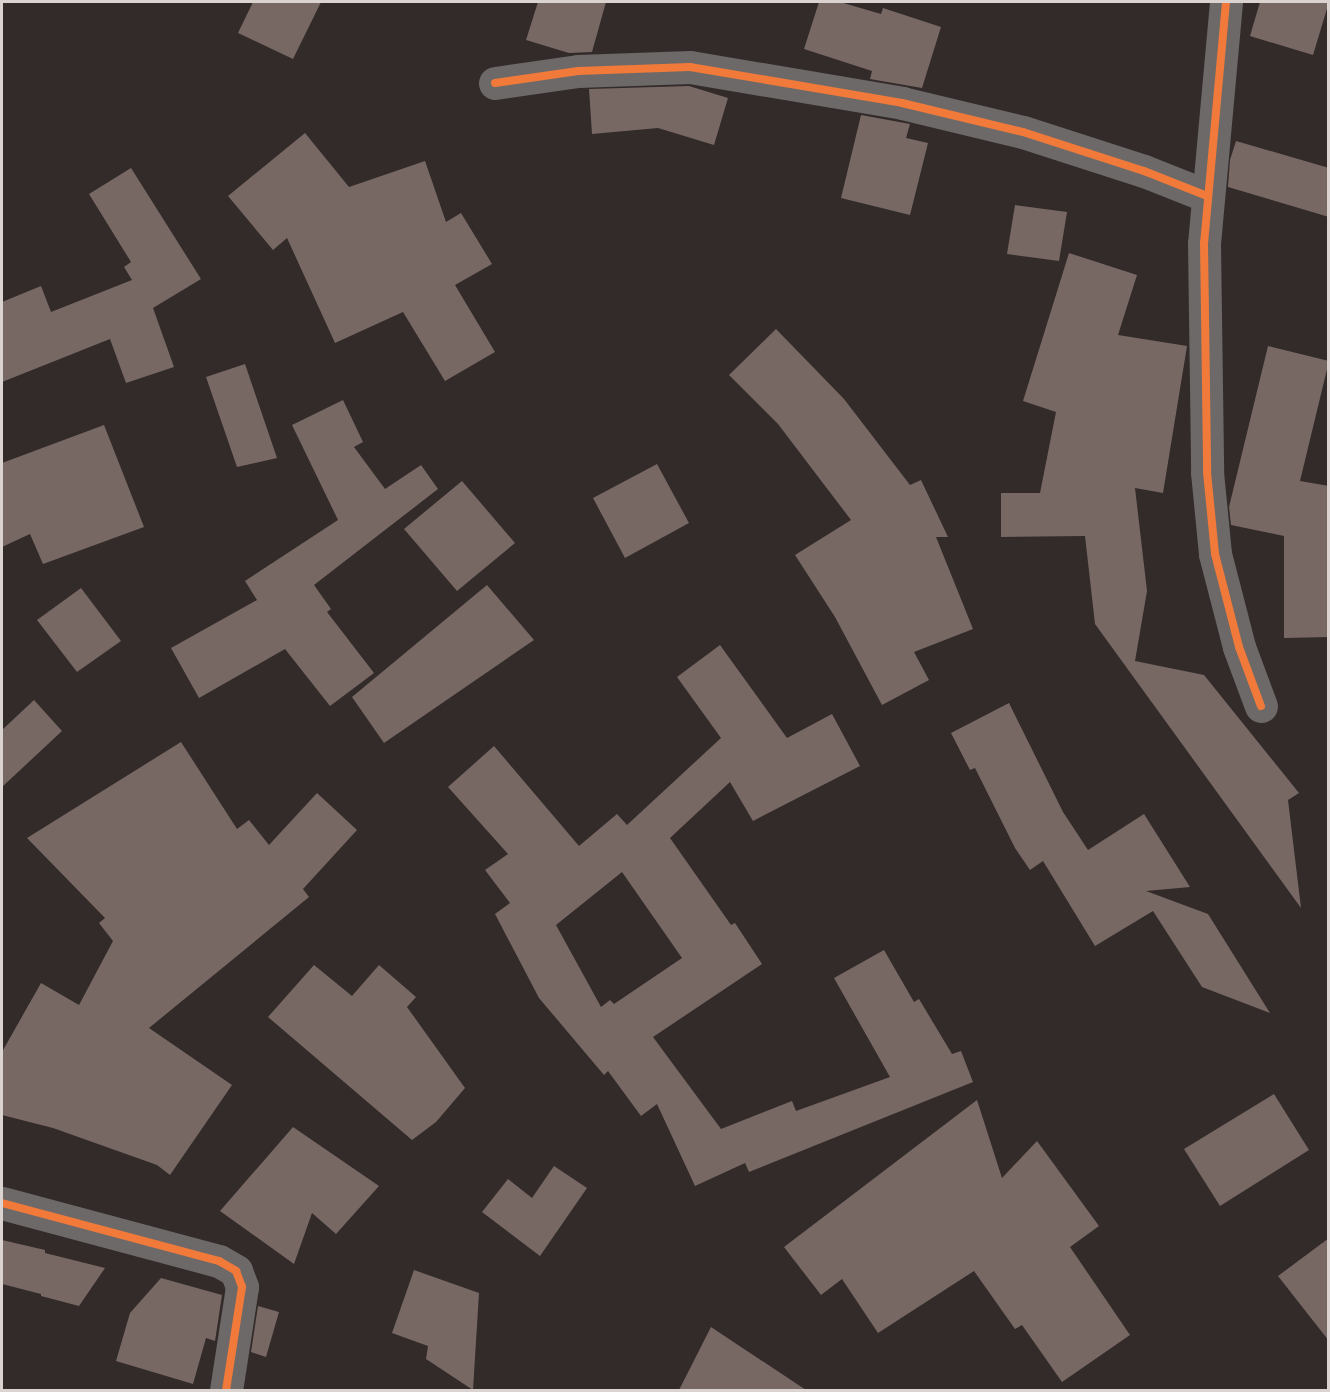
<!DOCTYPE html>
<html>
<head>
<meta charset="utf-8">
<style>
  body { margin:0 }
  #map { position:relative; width:1330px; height:1392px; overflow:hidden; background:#322b2a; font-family:"Public Sans",sans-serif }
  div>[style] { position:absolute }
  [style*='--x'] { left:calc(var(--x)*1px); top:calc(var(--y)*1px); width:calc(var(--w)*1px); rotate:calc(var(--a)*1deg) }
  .building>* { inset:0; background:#786863 }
  .street>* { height:33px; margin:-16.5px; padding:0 16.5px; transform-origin:16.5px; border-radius:16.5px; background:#6c6968 }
  .cycleway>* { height:8px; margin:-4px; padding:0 4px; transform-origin:4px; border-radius:4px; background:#f17a3a }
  span { translate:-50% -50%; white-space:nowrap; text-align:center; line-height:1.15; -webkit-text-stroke:6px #2b201c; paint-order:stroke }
  .frame { position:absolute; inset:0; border:3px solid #dbd3d0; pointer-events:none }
</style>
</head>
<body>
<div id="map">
  <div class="building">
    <div style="clip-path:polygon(253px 2px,321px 2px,293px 59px,238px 33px)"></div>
    <div style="clip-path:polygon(538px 2px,606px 2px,592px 52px,569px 53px,526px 40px)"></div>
    <div style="clip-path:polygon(819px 2px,840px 2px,881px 14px,883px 8px,941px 27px,922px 88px,870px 79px,872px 71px,804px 49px)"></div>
    <div style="clip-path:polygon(1260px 2px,1329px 2px,1313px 55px,1250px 36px)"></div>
    <div style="clip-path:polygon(689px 86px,728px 98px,714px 145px,658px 128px,592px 134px,589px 89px)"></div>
    <div style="clip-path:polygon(861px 115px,910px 124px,906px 138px,928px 143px,910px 215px,841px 198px)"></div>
    <div style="clip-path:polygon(305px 133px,349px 187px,425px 161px,446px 222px,461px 213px,492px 264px,455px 285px,495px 352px,445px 381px,403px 312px,335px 343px,287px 238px,273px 250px,228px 196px)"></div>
    <div style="clip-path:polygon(1236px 141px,1329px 168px,1329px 217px,1228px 187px,1230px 160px)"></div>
    <div style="clip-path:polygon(131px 168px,201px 279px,153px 308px,174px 367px,126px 383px,110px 339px,2px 382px,2px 302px,41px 286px,51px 312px,132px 280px,124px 267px,131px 262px,89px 194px)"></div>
    <div style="clip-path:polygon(1015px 205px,1067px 212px,1059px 261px,1007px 254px)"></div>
    <div style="clip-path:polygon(1069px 253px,1137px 275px,1118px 335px,1187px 346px,1163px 493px,1135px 488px,1147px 591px,1135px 661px,1204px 675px,1299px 793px,1288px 800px,1301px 908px,1095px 624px,1085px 536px,1001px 537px,1001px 493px,1040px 493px,1056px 412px,1023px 401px)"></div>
    <div style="clip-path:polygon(776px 329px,844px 399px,910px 485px,921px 480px,948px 537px,936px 537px,973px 629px,914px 652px,929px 680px,882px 705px,835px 617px,795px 555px,851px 520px,778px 424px,729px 375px)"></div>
    <div style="clip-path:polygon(1268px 346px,1329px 361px,1300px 481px,1329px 486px,1329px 637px,1284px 638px,1284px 536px,1231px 525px,1229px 507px)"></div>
    <div style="clip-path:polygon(245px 364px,277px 458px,237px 467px,206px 377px)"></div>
    <div style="clip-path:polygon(343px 400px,363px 442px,354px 447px,385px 489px,421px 465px,438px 489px,314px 585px,331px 609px,327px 612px,374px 673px,330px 706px,285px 649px,199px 698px,171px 648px,257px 600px,245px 581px,338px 520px,292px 425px)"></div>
    <div style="clip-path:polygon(104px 425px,144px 527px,43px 564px,30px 534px,2px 547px,2px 463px)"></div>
    <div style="clip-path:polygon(657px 464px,689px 523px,625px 558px,593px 498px)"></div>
    <div style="clip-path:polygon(462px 481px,515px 543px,457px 591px,404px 529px)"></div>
    <div style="clip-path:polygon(487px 585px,534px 640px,384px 743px,352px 697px)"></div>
    <div style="clip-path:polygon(81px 588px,121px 641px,77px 672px,37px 620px)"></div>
    <div style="clip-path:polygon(evenodd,720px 645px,787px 738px,832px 714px,860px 766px,753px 821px,730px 782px,670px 838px,731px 925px,735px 923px,762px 964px,653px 1037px,721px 1129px,792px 1101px,796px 1111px,890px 1077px,834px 978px,884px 950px,914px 1002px,919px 999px,952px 1054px,961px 1051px,973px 1082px,749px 1172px,745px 1163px,695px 1186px,657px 1104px,641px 1116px,608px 1071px,604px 1075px,539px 998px,495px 914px,510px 903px,485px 870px,508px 854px,448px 787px,494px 746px,579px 846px,617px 814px,627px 825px,721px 738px,677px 677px,720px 645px,622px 872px,682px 958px,614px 1004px,610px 1000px,601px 1007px,556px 925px,622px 872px)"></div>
    <div style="clip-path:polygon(34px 700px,62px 731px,2px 787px,2px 730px)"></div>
    <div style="clip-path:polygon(1009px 703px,1063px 812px,1088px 850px,1144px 814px,1190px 887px,1146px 891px,1208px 914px,1270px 1013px,1202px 987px,1153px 911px,1095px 946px,1043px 861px,1030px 870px,1015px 848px,975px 768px,970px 770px,951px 733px)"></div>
    <div style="clip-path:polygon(181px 742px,237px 829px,249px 820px,269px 845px,317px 793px,357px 830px,303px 889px,309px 897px,149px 1028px,232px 1085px,170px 1175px,157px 1165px,53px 1128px,2px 1115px,2px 1052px,41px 983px,79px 1005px,113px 941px,99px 923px,105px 918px,27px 838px)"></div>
    <div style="clip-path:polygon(314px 965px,352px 996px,379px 965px,416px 997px,407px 1007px,465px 1088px,436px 1122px,412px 1140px,268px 1017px)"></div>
    <div style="clip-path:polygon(1274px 1094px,1309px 1150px,1220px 1206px,1184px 1149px)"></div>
    <div style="clip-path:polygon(977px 1100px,1002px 1178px,1037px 1141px,1099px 1226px,1070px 1247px,1130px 1335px,1062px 1382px,1022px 1325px,1015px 1329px,974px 1271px,878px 1333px,842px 1279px,821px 1295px,784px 1247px)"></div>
    <div style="clip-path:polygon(293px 1127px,379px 1186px,336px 1234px,312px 1213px,294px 1264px,220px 1211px)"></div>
    <div style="clip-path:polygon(554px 1166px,587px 1188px,540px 1256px,482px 1212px,508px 1179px,532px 1198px)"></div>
    <div style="clip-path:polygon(1329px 1238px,1329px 1341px,1278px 1276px)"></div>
    <div style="clip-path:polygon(2px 1240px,45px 1250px,45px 1253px,105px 1268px,79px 1306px,41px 1296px,41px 1294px,2px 1284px)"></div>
    <div style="clip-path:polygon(414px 1270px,479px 1293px,473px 1390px,426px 1359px,428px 1346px,392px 1333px)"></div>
    <div style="clip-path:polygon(161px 1278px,222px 1295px,215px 1341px,206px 1338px,193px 1384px,116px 1361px,130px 1313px)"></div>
    <div style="clip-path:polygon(258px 1306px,279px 1312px,266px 1357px,251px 1352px)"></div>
    <div style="clip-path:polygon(711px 1327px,806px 1390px,679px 1390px)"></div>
  </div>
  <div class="street">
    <div style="--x:1226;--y:2;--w:242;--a:95.2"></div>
    <div style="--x:1204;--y:243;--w:229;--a:89.2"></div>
    <div style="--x:1207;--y:472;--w:82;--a:84.4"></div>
    <div style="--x:1215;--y:554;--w:96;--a:75.5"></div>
    <div style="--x:1239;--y:647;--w:63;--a:69.6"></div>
    <div style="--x:495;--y:83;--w:84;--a:-8.2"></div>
    <div style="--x:578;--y:71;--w:112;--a:-2"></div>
    <div style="--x:690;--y:67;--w:215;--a:9.6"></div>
    <div style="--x:902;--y:103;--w:124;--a:13.5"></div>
    <div style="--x:1023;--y:132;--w:127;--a:17.9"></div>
    <div style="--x:1144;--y:171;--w:68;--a:21.6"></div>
    <div style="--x:2;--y:1203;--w:225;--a:15"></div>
    <div style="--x:219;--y:1261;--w:20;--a:30"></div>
    <div style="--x:236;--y:1271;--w:17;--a:69"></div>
    <div style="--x:242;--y:1287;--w:104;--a:98.8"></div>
  </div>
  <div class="cycleway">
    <div style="--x:1226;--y:2;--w:242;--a:95.2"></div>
    <div style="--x:1204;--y:243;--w:229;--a:89.2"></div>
    <div style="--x:1207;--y:472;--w:82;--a:84.4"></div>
    <div style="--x:1215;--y:554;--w:96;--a:75.5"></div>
    <div style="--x:1239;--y:647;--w:63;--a:69.6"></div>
    <div style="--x:495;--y:83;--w:84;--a:-8.2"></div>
    <div style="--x:578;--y:71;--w:112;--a:-2"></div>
    <div style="--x:690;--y:67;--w:215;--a:9.6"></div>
    <div style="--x:902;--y:103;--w:124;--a:13.5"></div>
    <div style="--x:1023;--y:132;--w:127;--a:17.9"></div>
    <div style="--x:1144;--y:171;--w:68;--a:21.6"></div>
    <div style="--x:2;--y:1203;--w:225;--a:15"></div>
    <div style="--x:219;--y:1261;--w:20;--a:30"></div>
    <div style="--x:236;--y:1271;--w:17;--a:69"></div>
    <div style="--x:242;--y:1287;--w:104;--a:98.8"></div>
  </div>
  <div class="frame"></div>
</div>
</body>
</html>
